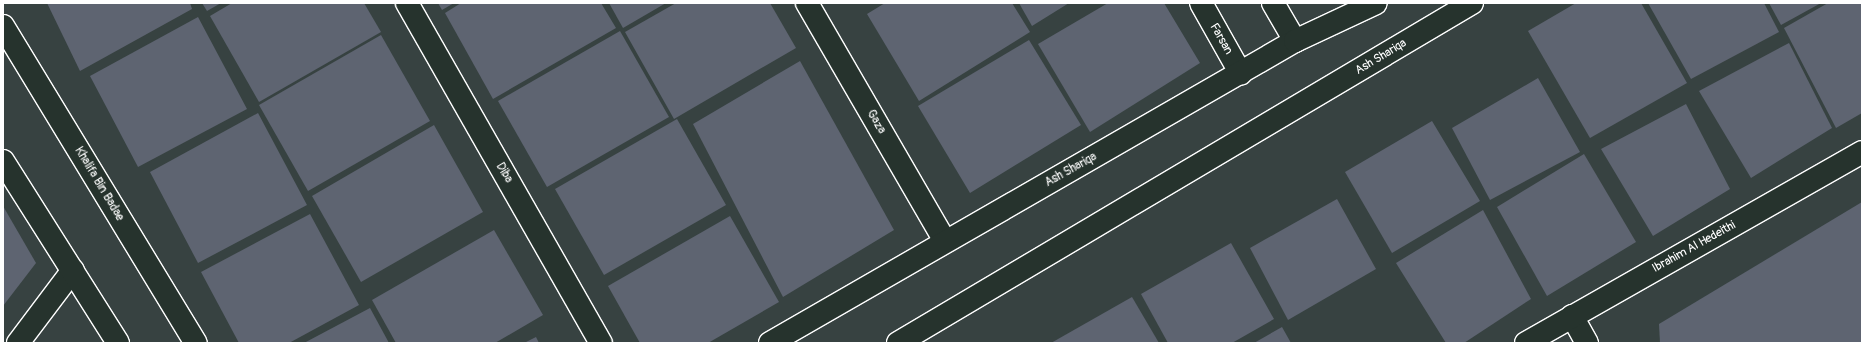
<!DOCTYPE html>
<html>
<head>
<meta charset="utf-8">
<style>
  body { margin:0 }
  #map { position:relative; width:1865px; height:346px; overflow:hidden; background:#374241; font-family:Pangolin,sans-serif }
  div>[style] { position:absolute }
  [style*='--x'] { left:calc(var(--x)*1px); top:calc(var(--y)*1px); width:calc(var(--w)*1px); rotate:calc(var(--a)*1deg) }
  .building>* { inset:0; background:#5e6471 }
  .roads { filter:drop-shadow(1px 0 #fff) drop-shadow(-1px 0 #fff) drop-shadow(0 1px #fff) drop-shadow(0 -1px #fff) }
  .minor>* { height:22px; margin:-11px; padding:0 11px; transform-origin:11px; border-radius:11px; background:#26332d }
  .tertiary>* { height:22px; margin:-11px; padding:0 11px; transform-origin:11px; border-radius:11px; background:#26332d }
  span { translate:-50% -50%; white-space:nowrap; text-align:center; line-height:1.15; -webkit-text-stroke:3px #26332d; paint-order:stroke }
  .street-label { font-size:12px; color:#fff }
  .frame { position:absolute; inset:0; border:4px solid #fff; pointer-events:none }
</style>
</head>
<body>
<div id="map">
  <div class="building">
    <div style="clip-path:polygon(47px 3px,190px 3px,192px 9px,80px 71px)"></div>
    <div style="clip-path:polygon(202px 3px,221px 3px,207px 11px)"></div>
    <div style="clip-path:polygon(232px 3px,364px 3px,381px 32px,259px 102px,210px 16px)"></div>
    <div style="clip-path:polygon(438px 3px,454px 3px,442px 10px)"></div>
    <div style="clip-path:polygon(461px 3px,601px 3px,616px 28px,493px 99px,445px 13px)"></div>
    <div style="clip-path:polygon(609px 3px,666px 3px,623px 28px)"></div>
    <div style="clip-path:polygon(676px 3px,770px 3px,796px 48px,674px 119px,625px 32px)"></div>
    <div style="clip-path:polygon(885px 3px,1012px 3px,1030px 32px,919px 101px,867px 14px)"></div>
    <div style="clip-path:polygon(1019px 3px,1069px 3px,1032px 26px)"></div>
    <div style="clip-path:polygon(1108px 3px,1164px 3px,1200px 63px,1090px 132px,1038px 44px)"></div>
    <div style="clip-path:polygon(1576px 3px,1641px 3px,1687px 83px,1590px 138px,1528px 31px)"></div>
    <div style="clip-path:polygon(1648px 3px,1764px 3px,1779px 32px,1691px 79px)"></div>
    <div style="clip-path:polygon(1769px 3px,1821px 3px,1781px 25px)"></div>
    <div style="clip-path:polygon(1828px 3px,1862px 3px,1862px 113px,1836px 128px,1784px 28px)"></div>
    <div style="clip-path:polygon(198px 17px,247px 109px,138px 167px,90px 76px)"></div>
    <div style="clip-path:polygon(620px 31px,669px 117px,547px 187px,498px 101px)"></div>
    <div style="clip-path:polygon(381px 35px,430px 121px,308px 191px,259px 105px)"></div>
    <div style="clip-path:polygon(1029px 40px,1081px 125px,970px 193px,918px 106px)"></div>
    <div style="clip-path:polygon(1789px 43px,1832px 128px,1751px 178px,1699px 91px)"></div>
    <div style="clip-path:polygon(800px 61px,894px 230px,783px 297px,693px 124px)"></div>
    <div style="clip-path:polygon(1538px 78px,1580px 152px,1490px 200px,1452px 128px)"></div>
    <div style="clip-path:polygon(1686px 104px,1730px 189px,1653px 236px,1601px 149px)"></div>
    <div style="clip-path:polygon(258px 113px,307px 205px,198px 263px,150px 172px)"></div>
    <div style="clip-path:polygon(677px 119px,726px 205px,604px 275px,555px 189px)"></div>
    <div style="clip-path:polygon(1432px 121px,1480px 201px,1392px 253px,1345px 172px)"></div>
    <div style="clip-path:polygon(434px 125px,483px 212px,361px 282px,312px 196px)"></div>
    <div style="clip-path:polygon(1584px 154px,1636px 242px,1547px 296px,1497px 207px)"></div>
    <div style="clip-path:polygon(1337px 199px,1376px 269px,1288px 320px,1250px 248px)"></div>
    <div style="clip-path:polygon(1862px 202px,1862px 343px,1660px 343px,1659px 324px)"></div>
    <div style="clip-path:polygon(3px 206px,36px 263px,3px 306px)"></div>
    <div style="clip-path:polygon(1483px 210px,1531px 299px,1464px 343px,1446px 343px,1396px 263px)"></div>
    <div style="clip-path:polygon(310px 214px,359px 305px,289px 343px,239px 343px,201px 272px)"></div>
    <div style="clip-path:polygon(730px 216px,779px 302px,708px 343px,640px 343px,608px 286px)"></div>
    <div style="clip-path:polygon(494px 230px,543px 315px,495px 343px,396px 343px,372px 300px)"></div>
    <div style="clip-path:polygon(1231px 243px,1274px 319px,1232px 343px,1168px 343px,1141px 294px)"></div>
    <div style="clip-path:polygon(1132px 297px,1159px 343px,1051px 343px)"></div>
    <div style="clip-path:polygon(370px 308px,389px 343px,304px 343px)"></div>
    <div style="clip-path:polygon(1282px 327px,1291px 343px,1254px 343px)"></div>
    <div style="clip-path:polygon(536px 337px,539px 343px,524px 343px)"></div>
  </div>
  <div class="roads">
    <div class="minor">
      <div style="--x:407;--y:3;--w:391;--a:60.3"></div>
      <div style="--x:807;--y:3;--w:275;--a:59.9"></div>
      <div style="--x:1572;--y:316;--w:31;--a:61"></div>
      <div style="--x:18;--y:343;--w:91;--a:-53"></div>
      <div style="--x:1526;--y:343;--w:386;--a:-29.6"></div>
    </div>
    <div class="tertiary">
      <div style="--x:1201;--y:3;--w:81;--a:60.6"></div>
      <div style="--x:1273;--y:3;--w:44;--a:59.9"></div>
      <div style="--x:3;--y:26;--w:371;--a:58.7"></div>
      <div style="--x:3;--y:161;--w:215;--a:57.7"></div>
      <div style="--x:770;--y:343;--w:606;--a:-29.91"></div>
      <div style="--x:1295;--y:41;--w:89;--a:-25.1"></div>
      <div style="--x:898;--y:343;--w:667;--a:-30.64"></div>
    </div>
  </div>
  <div class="street-label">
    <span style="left:1221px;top:39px;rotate:60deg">Farsan</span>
    <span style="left:1381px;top:57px;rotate:-31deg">Ash Shariqa</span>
    <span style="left:876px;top:122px;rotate:60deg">Gaza</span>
    <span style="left:1071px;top:170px;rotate:-29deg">Ash Shariqa</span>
    <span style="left:504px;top:173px;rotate:60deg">Diba</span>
    <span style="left:99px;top:184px;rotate:59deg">Khalifa Bin Badae</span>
    <span style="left:1694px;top:247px;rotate:-29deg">Ibrahim Al Hedeithi</span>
  </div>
  <div class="frame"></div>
</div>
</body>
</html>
